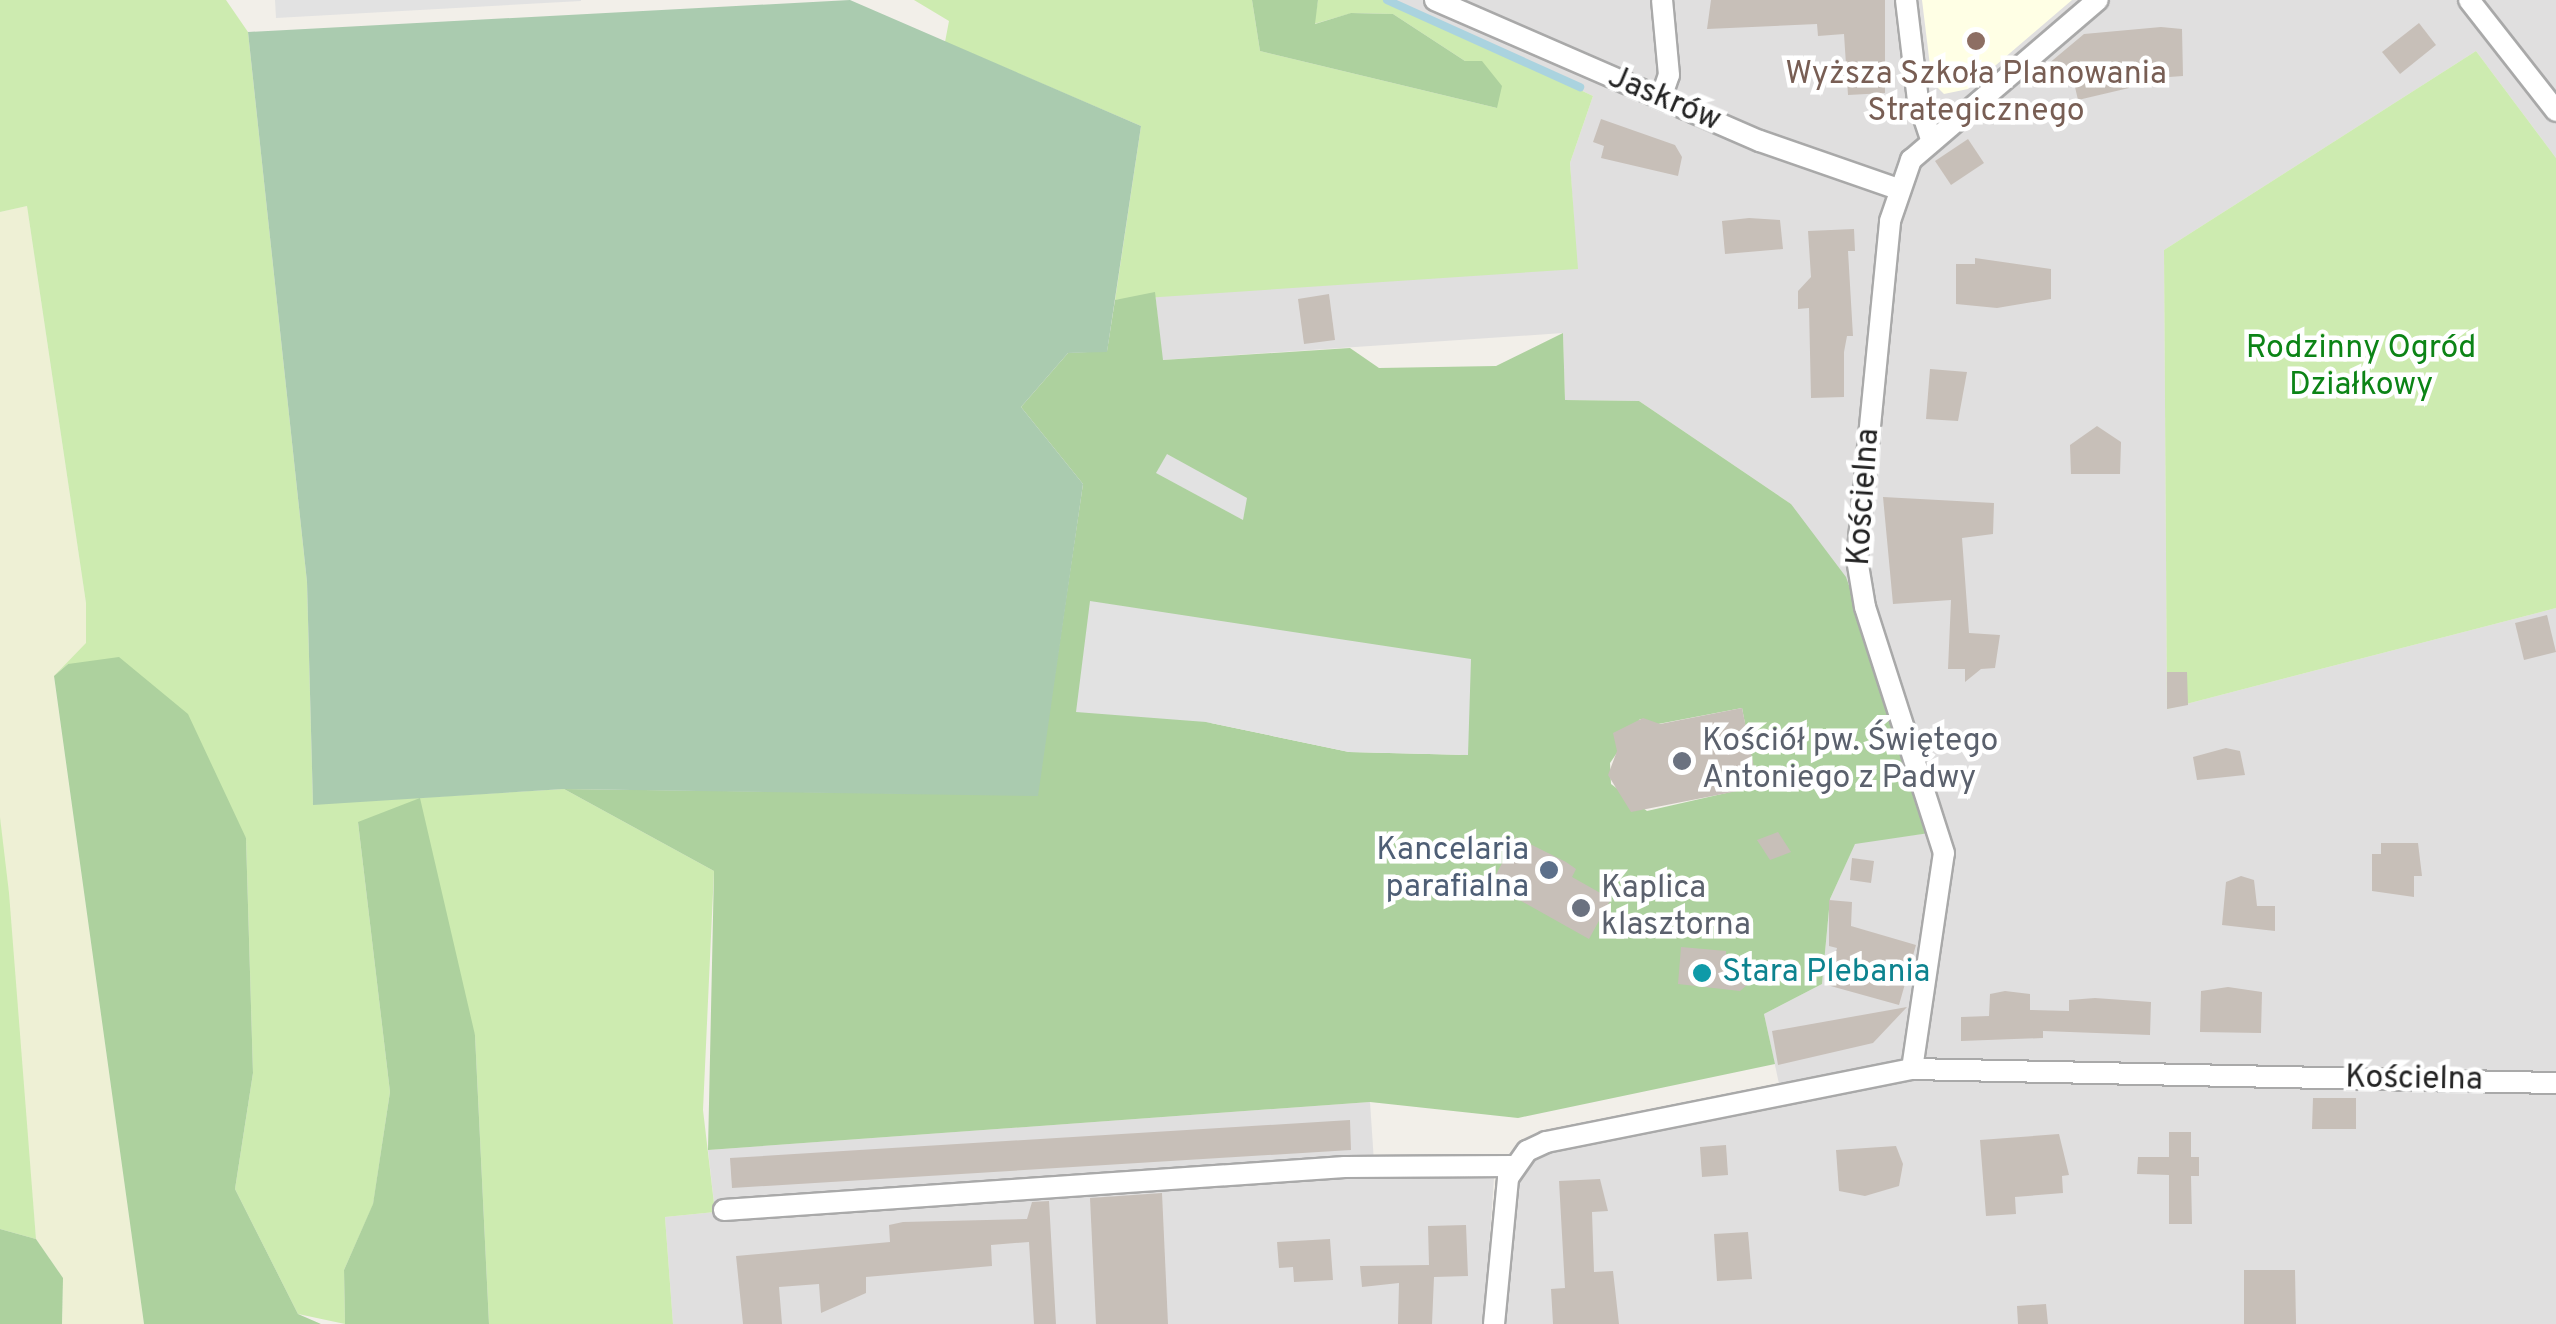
<!DOCTYPE html>
<html>
<head>
<meta charset="utf-8">
<style>
  body { margin:0 }
  #map { position:relative; width:2556px; height:1324px; overflow:hidden; background:#f2efe9; font-family:Overpass,sans-serif }
  div>[style] { position:absolute }
  [style*='--x'] { left:calc(var(--x)*1px); top:calc(var(--y)*1px); width:calc(var(--w)*1px); rotate:calc(var(--a)*1deg) }
  .residential>* { inset:0; background:#e0dfdf }
  .education>* { inset:0; background:#ffffe5 }
  .farmland>* { inset:0; background:#eef0d5 }
  .grass>* { inset:0; background:#cdebb0 }
  .forest>* { inset:0; background:#add19e }
  .cemetery>* { inset:0; background:#aacbaf }
  .parking>* { inset:0; background:#e2e2e2 }
  .stream>* { height:8px; margin:-4px; padding:0 4px; transform-origin:4px; border-radius:4px; background:#aad3df }
  .building>* { inset:0; background:#c7bfb8 }
  .roads { filter:drop-shadow(2px 0 #a9a9a9) drop-shadow(-2px 0 #a9a9a9) drop-shadow(0 2px #a9a9a9) drop-shadow(0 -2px #a9a9a9) }
  .minor>* { height:20px; margin:-10px; padding:0 10px; transform-origin:10px; border-radius:10px; background:#fff }
  .dots>* { width:28px; height:28px; translate:-50% -50%; box-sizing:border-box; border:5px solid #fff; border-radius:50% }
  span { translate:-50% -50%; white-space:nowrap; text-align:center; line-height:1.15; -webkit-text-stroke:9px #fff; paint-order:stroke }
  .education-label { font-size:32px; color:#785e54 }
  .street-label { font-size:32px; color:#222 }
  .park-label { font-size:32px; color:#0c8416 }
  .worship-label { font-size:32px; color:#5b616d }
  .left { translate:0 -50%; text-align:left }
  .service-label { font-size:32px; color:#4e5e75 }
  .right { translate:-100% -50%; text-align:right }
  .culture-label { font-size:32px; color:#0d838f }
</style>
</head>
<body>
<div id="map">
  <div class="residential">
    <div style="clip-path:polygon(1390px 0,2556px 0,2556px 158px,2476px 51px,2164px 250px,2167px 709px,2556px 608px,2556px 1324px,1504px 1324px,1516px 1182px,1536px 1156px,1784px 1107px,1764px 1014px,1822px 984px,1830px 899px,1855px 843px,1935px 832px,1791px 504px,1639px 401px,1565px 400px,1563px 333px,1162px 360px,1155px 292px,1577px 268px,1570px 163px,1593px 96px)"></div>
    <div style="clip-path:polygon(1370px 1102px,1375px 1177px,1474px 1171px,1494px 1178px,1484px 1324px,673px 1324px,665px 1217px,715px 1212px,708px 1150px)"></div>
  </div>
  <div class="education">
    <div style="clip-path:polygon(1922px 0,2072px 0,1968px 89px,1944px 94px,1932px 82px)"></div>
  </div>
  <div class="farmland">
    <div style="clip-path:polygon(27px 206px,86px 603px,87px 643px,54px 677px,144px 1324px,62px 1324px,63px 1278px,36px 1239px,0 817px,0 212px)"></div>
  </div>
  <div class="grass">
    <div style="clip-path:polygon(0 0,226px 0,248px 32px,307px 582px,313px 804px,564px 789px,714px 871px,703px 1110px,715px 1212px,665px 1217px,673px 1324px,489px 1324px,475px 1035px,358px 822px,390px 1092px,373px 1205px,344px 1270px,345px 1324px,298px 1314px,235px 1189px,253px 1073px,246px 838px,68px 664px,54px 676px,86px 643px,86px 603px,27px 206px,0 212px)"></div>
    <div style="clip-path:polygon(914px 0,1252px 0,1260px 51px,1497px 108px,1465px 61px,1393px 14px,1352px 13px,1314px 24px,1318px 0,1390px 0,1593px 96px,1570px 163px,1578px 269px,1115px 300px,1141px 126px,945px 42px,949px 21px)"></div>
    <div style="clip-path:polygon(2476px 51px,2556px 158px,2556px 608px,2167px 709px,2164px 250px)"></div>
    <div style="clip-path:polygon(0 817px,9px 893px,36px 1239px,0 1229px)"></div>
  </div>
  <div class="forest">
    <div style="clip-path:polygon(1252px 0,1318px 0,1315px 24px,1351px 13px,1393px 14px,1465px 61px,1482px 61px,1502px 86px,1497px 108px,1260px 51px)"></div>
    <div style="clip-path:polygon(evenodd,1155px 292px,1163px 360px,1350px 348px,1379px 368px,1496px 366px,1563px 333px,1565px 400px,1639px 401px,1791px 504px,1846px 577px,1936px 832px,1855px 844px,1830px 899px,1822px 984px,1764px 1014px,1775px 1064px,1518px 1118px,1370px 1102px,708px 1150px,714px 871px,564px 789px,1037px 795px,1083px 484px,1021px 407px,1068px 353px,1107px 351px,1115px 300px,1155px 292px,1742px 708px,1757px 786px,1647px 811px,1611px 784px,1610px 763px,1640px 719px,1658px 724px,1742px 708px,1155px 292px,1206px 722px,1468px 755px,1349px 752px,1206px 722px)"></div>
    <div style="clip-path:polygon(119px 657px,188px 714px,246px 838px,253px 1073px,235px 1189px,298px 1314px,321px 1324px,144px 1324px,54px 676px,68px 664px)"></div>
    <div style="clip-path:polygon(420px 798px,475px 1035px,489px 1324px,345px 1324px,344px 1270px,373px 1204px,390px 1092px,358px 822px)"></div>
    <div style="clip-path:polygon(0 1229px,36px 1239px,63px 1278px,62px 1324px,0 1324px)"></div>
  </div>
  <div class="cemetery">
    <div style="clip-path:polygon(850px 0,1141px 126px,1107px 352px,1068px 353px,1021px 407px,1083px 484px,1038px 796px,564px 789px,313px 805px,307px 582px,248px 32px)"></div>
  </div>
  <div class="parking">
    <div style="clip-path:polygon(275px 0,581px 0,581px 1px,276px 18px)"></div>
    <div style="clip-path:polygon(1167px 454px,1247px 498px,1243px 520px,1156px 473px)"></div>
    <div style="clip-path:polygon(1090px 601px,1471px 659px,1468px 755px,1349px 752px,1206px 722px,1076px 712px)"></div>
  </div>
  <div class="stream">
    <div style="--x:1387;--y:0;--w:212;--a:24.3"></div>
  </div>
  <div class="building">
    <div style="clip-path:polygon(1711px 0,1885px 0,1885px 93px,1848px 95px,1844px 34px,1818px 36px,1817px 24px,1707px 29px)"></div>
    <div style="clip-path:polygon(2419px 23px,2436px 45px,2400px 74px,2382px 52px)"></div>
    <div style="clip-path:polygon(2161px 27px,2182px 29px,2183px 76px,2128px 80px,2129px 88px,2078px 100px,2072px 74px,2023px 85px,2084px 34px)"></div>
    <div style="clip-path:polygon(1601px 119px,1675px 145px,1682px 157px,1678px 176px,1601px 158px,1604px 146px,1593px 142px)"></div>
    <div style="clip-path:polygon(1968px 139px,1984px 163px,1951px 185px,1935px 161px)"></div>
    <div style="clip-path:polygon(1749px 218px,1780px 220px,1783px 249px,1725px 254px,1722px 221px)"></div>
    <div style="clip-path:polygon(1854px 229px,1855px 251px,1848px 251px,1853px 336px,1847px 336px,1844px 352px,1844px 397px,1811px 398px,1809px 308px,1798px 309px,1798px 291px,1811px 277px,1808px 231px)"></div>
    <div style="clip-path:polygon(1975px 258px,2051px 269px,2051px 299px,1997px 308px,1956px 304px,1956px 264px,1975px 264px)"></div>
    <div style="clip-path:polygon(1329px 294px,1335px 340px,1304px 344px,1298px 299px)"></div>
    <div style="clip-path:polygon(1930px 369px,1967px 372px,1958px 421px,1926px 419px)"></div>
    <div style="clip-path:polygon(2097px 426px,2121px 442px,2120px 474px,2071px 474px,2070px 445px)"></div>
    <div style="clip-path:polygon(1883px 497px,1994px 503px,1993px 534px,1962px 538px,1969px 633px,2000px 635px,1995px 668px,1981px 669px,1965px 682px,1965px 669px,1948px 669px,1951px 600px,1893px 604px)"></div>
    <div style="clip-path:polygon(2547px 615px,2556px 652px,2524px 660px,2515px 623px)"></div>
    <div style="clip-path:polygon(2167px 672px,2187px 672px,2188px 705px,2167px 709px)"></div>
    <div style="clip-path:polygon(1742px 708px,1758px 787px,1631px 812px,1608px 775px,1617px 751px,1613px 733px,1643px 718px,1660px 724px)"></div>
    <div style="clip-path:polygon(2226px 748px,2240px 751px,2245px 775px,2197px 780px,2193px 757px)"></div>
    <div style="clip-path:polygon(1778px 832px,1791px 852px,1770px 860px,1757px 840px)"></div>
    <div style="clip-path:polygon(1516px 837px,1566px 862px,1576px 869px,1572px 877px,1611px 899px,1589px 939px,1491px 884px)"></div>
    <div style="clip-path:polygon(2381px 843px,2418px 843px,2422px 876px,2414px 876px,2414px 897px,2372px 891px,2372px 854px,2381px 854px)"></div>
    <div style="clip-path:polygon(1852px 858px,1874px 861px,1871px 883px,1850px 880px)"></div>
    <div style="clip-path:polygon(2241px 876px,2254px 880px,2257px 906px,2275px 906px,2275px 931px,2222px 925px,2226px 882px)"></div>
    <div style="clip-path:polygon(1829px 900px,1852px 902px,1851px 926px,1916px 945px,1899px 1005px,1827px 985px,1837px 948px,1829px 946px)"></div>
    <div style="clip-path:polygon(1681px 947px,1726px 951px,1726px 961px,1749px 964px,1747px 985px,1740px 991px,1678px 984px)"></div>
    <div style="clip-path:polygon(2228px 987px,2262px 992px,2261px 1033px,2200px 1032px,2201px 991px)"></div>
    <div style="clip-path:polygon(2005px 991px,2030px 994px,2030px 1010px,2069px 1011px,2069px 1000px,2095px 998px,2151px 1002px,2150px 1035px,2043px 1031px,2043px 1038px,1961px 1041px,1961px 1017px,1989px 1016px,1990px 994px)"></div>
    <div style="clip-path:polygon(1907px 1007px,1873px 1043px,1778px 1065px,1772px 1031px)"></div>
    <div style="clip-path:polygon(2313px 1098px,2356px 1098px,2356px 1129px,2312px 1129px)"></div>
    <div style="clip-path:polygon(1350px 1120px,1351px 1150px,732px 1188px,730px 1158px)"></div>
    <div style="clip-path:polygon(2169px 1132px,2191px 1132px,2191px 1157px,2199px 1157px,2199px 1176px,2191px 1176px,2192px 1224px,2169px 1224px,2169px 1175px,2137px 1174px,2138px 1157px,2169px 1157px)"></div>
    <div style="clip-path:polygon(2059px 1134px,2069px 1175px,2062px 1176px,2063px 1193px,2015px 1197px,2016px 1214px,1986px 1216px,1980px 1140px)"></div>
    <div style="clip-path:polygon(1726px 1145px,1728px 1175px,1702px 1177px,1700px 1147px)"></div>
    <div style="clip-path:polygon(1896px 1146px,1903px 1164px,1899px 1186px,1865px 1196px,1839px 1191px,1836px 1150px)"></div>
    <div style="clip-path:polygon(1600px 1179px,1608px 1211px,1592px 1212px,1594px 1272px,1613px 1271px,1619px 1324px,1553px 1324px,1551px 1289px,1565px 1288px,1559px 1181px)"></div>
    <div style="clip-path:polygon(1162px 1193px,1168px 1324px,1096px 1324px,1090px 1198px)"></div>
    <div style="clip-path:polygon(1049px 1201px,1056px 1324px,1034px 1324px,1029px 1242px,991px 1245px,992px 1266px,866px 1277px,866px 1293px,821px 1313px,819px 1284px,779px 1287px,782px 1324px,743px 1324px,736px 1256px,890px 1242px,889px 1225px,903px 1222px,1027px 1219px,1032px 1202px)"></div>
    <div style="clip-path:polygon(1466px 1225px,1468px 1276px,1434px 1277px,1432px 1324px,1398px 1324px,1399px 1283px,1362px 1287px,1360px 1266px,1429px 1265px,1428px 1226px)"></div>
    <div style="clip-path:polygon(1748px 1232px,1752px 1279px,1717px 1281px,1714px 1234px)"></div>
    <div style="clip-path:polygon(1330px 1239px,1333px 1280px,1294px 1282px,1293px 1267px,1279px 1268px,1277px 1242px)"></div>
    <div style="clip-path:polygon(2244px 1270px,2295px 1270px,2296px 1324px,2244px 1324px)"></div>
    <div style="clip-path:polygon(2046px 1304px,2048px 1324px,2018px 1324px,2017px 1306px)"></div>
  </div>
  <div class="roads">
    <div class="minor">
      <div style="--x:1435;--y:0;--w:354;--a:23.5"></div>
      <div style="--x:1760;--y:141;--w:146;--a:19.2"></div>
      <div style="--x:1906;--y:0;--w:101;--a:83.2"></div>
      <div style="--x:1918;--y:100;--w:41;--a:71.6"></div>
      <div style="--x:2469;--y:0;--w:141;--a:51.9"></div>
      <div style="--x:1661;--y:98;--w:24;--a:-71"></div>
      <div style="--x:1669;--y:75;--w:75;--a:-95.3"></div>
      <div style="--x:1912;--y:1069;--w:218;--a:-81.6"></div>
      <div style="--x:1944;--y:853;--w:258;--a:-107.8"></div>
      <div style="--x:1865;--y:607;--w:49;--a:-99.5"></div>
      <div style="--x:1857;--y:559;--w:340;--a:-84.4"></div>
      <div style="--x:1890;--y:221;--w:65;--a:-71"></div>
      <div style="--x:1911;--y:160;--w:246;--a:-40.6"></div>
      <div style="--x:724;--y:1210;--w:622;--a:-3.96"></div>
      <div style="--x:1345;--y:1167;--w:168;--a:-0.3"></div>
      <div style="--x:1494;--y:1324;--w:147;--a:-84.5"></div>
      <div style="--x:1508;--y:1178;--w:33;--a:-55"></div>
      <div style="--x:1527;--y:1151;--w:21;--a:-25"></div>
      <div style="--x:1546;--y:1142;--w:373;--a:-11.3"></div>
      <div style="--x:1912;--y:1069;--w:644;--a:1.25"></div>
    </div>
  </div>
  <div class="dots">
    <div style="left:1976px;top:41px;background:#8d6e63"></div>
    <div style="left:1682px;top:761px;background:#6b7280"></div>
    <div style="left:1549px;top:870px;background:#5c6f8a"></div>
    <div style="left:1581px;top:908px;background:#6b7280"></div>
    <div style="left:1702px;top:973px;background:#0f9aa8"></div>
  </div>
  <div class="education-label">
    <span style="left:1976px;top:94px">Wyższa Szkoła Planowania<br>Strategicznego</span>
  </div>
  <div class="street-label">
    <span style="left:1664px;top:100px;rotate:23deg">Jaskrów</span>
    <span style="left:1865px;top:497px;rotate:-86deg">Kościelna</span>
    <span style="left:2414px;top:1080px;rotate:1deg">Kościelna</span>
  </div>
  <div class="park-label">
    <span style="left:2361px;top:368px">Rodzinny Ogród<br>Działkowy</span>
  </div>
  <div class="worship-label">
    <span class="left" style="left:1702px;top:761px">Kościół pw. Świętego<br>Antoniego z Padwy</span>
    <span class="left" style="left:1601px;top:908px">Kaplica<br>klasztorna</span>
  </div>
  <div class="service-label">
    <span class="right" style="left:1529px;top:870px">Kancelaria<br>parafialna</span>
  </div>
  <div class="culture-label">
    <span class="left" style="left:1722px;top:973px">Stara Plebania</span>
  </div>
</div>
</body>
</html>
